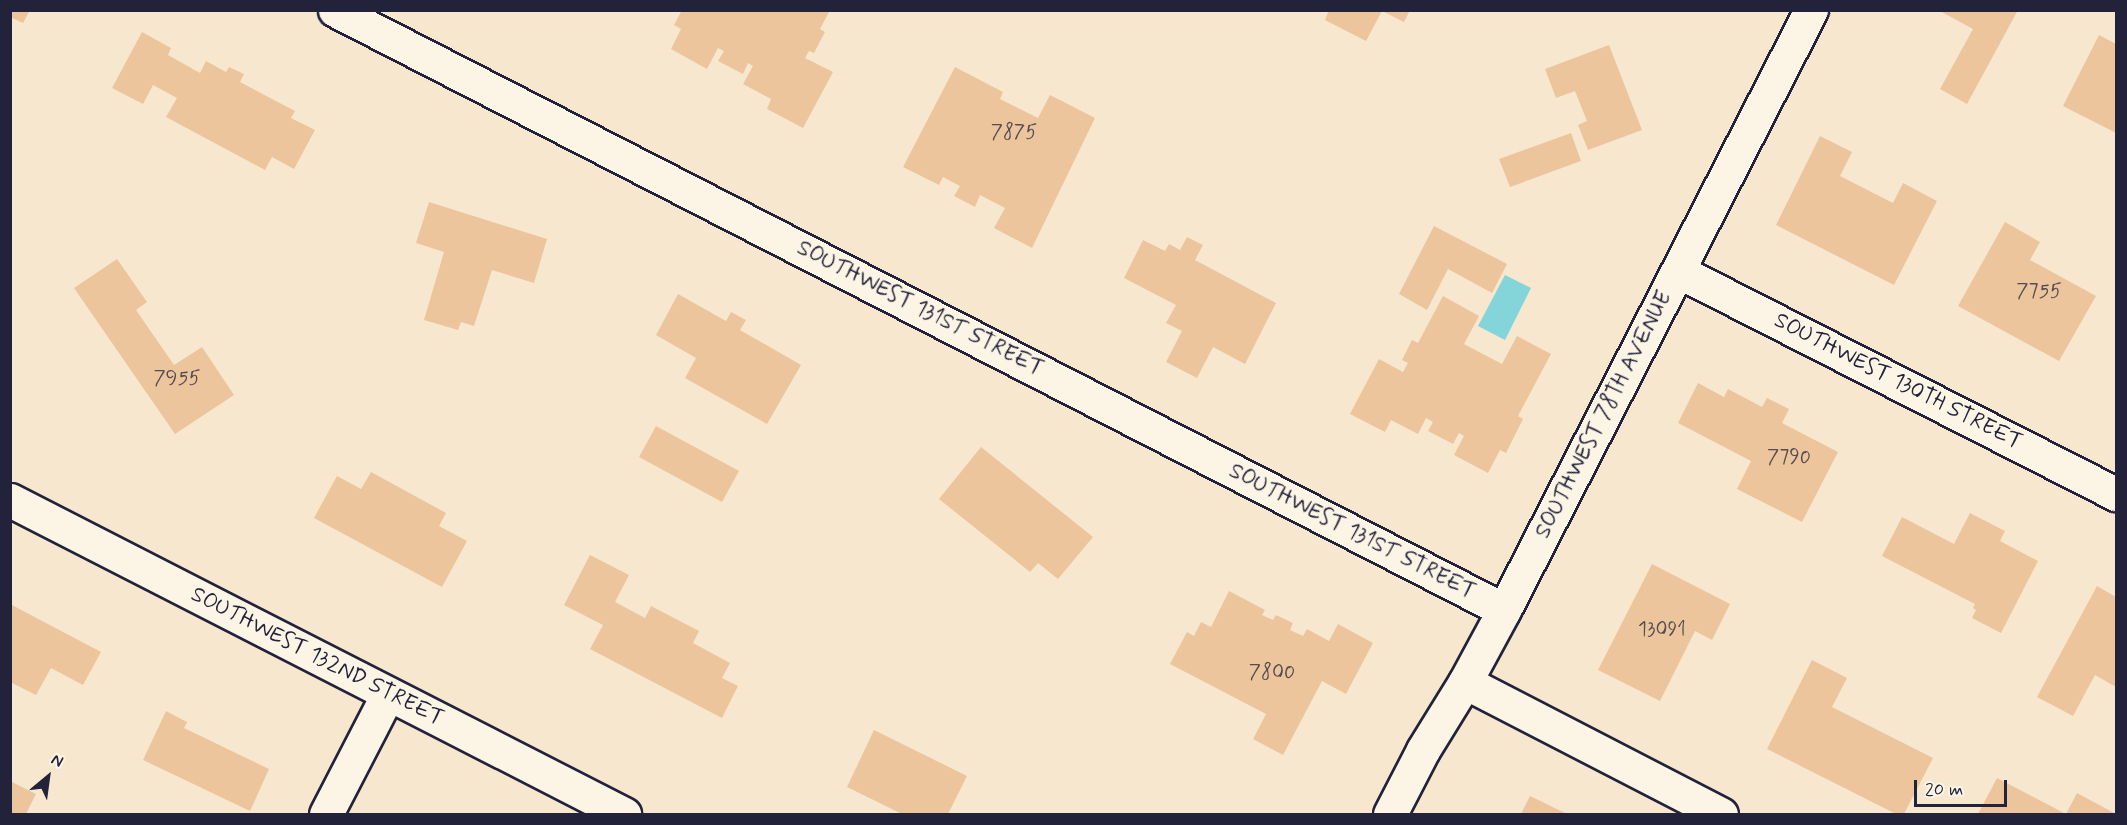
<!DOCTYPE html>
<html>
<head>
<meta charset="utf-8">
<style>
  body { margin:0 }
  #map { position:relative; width:2127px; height:825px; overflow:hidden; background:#f7e7cf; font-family:Mynerve,sans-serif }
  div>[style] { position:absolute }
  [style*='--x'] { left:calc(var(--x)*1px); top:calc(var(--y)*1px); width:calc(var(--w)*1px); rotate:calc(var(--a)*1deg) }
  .water>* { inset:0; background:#84d5da }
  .building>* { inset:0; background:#ecc59c }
  .roads { filter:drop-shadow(2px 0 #22223b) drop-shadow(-2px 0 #22223b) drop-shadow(0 2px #22223b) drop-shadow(0 -2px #22223b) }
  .minor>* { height:33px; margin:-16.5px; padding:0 16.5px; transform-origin:16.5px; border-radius:16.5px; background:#fcf5e5 }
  span { translate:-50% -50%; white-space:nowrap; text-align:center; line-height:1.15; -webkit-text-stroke:4.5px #fcf5e5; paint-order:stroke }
  .number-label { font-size:20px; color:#544b53 }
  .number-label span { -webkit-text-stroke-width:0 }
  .street-label { font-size:22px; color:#22223b }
  .frame { position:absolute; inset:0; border:12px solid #22223b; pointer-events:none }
  .north { position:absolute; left:18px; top:747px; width:60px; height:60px; -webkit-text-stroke:4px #fcf5e5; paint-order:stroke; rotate:29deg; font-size:16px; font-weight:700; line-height:24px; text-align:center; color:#22223b }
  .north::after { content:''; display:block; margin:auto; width:21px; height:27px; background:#22223b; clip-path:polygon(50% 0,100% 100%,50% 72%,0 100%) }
  .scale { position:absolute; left:1914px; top:780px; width:93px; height:27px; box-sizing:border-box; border:3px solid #22223b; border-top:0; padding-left:8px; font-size:18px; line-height:21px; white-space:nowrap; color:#22223b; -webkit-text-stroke:4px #fcf5e5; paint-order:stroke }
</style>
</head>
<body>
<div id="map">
  <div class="water">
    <div style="clip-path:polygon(1505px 275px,1531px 288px,1505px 340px,1478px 326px)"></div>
  </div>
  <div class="building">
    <div style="clip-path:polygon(10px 10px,30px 10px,23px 23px,10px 17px)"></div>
    <div style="clip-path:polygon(682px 10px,830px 10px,820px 29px,825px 32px,814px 53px,809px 51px,805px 58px,833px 72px,803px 128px,767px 109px,771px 99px,743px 84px,753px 66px,748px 63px,743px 74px,718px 61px,724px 51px,718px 48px,707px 69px,671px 49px,681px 29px,674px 25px)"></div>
    <div style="clip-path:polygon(1329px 10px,1410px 10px,1404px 22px,1382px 11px,1366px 41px,1325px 20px)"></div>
    <div style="clip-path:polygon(1938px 10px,2018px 10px,1967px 104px,1940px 89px,1973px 29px)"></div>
    <div style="clip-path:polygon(142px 32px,171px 48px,168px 55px,200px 73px,206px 61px,226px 72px,229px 67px,244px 74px,240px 82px,295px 111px,291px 118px,315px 130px,294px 169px,272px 157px,265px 170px,166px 117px,177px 98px,153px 85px,143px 104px,112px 88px)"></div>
    <div style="clip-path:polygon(2099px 35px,2116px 44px,2116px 133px,2063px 106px)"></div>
    <div style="clip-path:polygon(1609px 45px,1642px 130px,1588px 150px,1578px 125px,1587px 121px,1575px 91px,1556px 98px,1545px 69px)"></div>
    <div style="clip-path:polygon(955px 67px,1003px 92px,1000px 99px,1038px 118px,1050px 95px,1095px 118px,1032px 248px,994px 228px,1005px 208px,980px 195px,975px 207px,954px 196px,960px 186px,943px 177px,939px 185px,903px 167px)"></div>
    <div style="clip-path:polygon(1571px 133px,1581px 161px,1510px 187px,1499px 159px)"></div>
    <div style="clip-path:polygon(1820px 136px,1852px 152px,1840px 176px,1893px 203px,1903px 183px,1937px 201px,1894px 285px,1776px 225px)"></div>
    <div style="clip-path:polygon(429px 202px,547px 239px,534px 283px,492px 270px,474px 326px,461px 322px,458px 330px,424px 320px,444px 252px,416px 243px)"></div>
    <div style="clip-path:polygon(2005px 222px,2040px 242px,2030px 260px,2096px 296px,2059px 361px,1958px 306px)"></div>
    <div style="clip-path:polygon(1434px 226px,1507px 264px,1492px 293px,1448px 269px,1427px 310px,1399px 294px)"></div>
    <div style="clip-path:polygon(1187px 237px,1203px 245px,1195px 260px,1276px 303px,1245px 364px,1213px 347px,1197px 378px,1166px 362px,1182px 331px,1166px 323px,1176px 305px,1124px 278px,1143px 240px,1165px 251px,1169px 244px,1180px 250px)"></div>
    <div style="clip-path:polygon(117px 259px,147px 302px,136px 310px,174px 365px,202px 347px,234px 395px,175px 434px,74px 288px)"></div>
    <div style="clip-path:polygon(678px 294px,726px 321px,731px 312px,746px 320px,740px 330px,801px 365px,767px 424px,685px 378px,696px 358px,656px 335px)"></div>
    <div style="clip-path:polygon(1443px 296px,1479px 316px,1464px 344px,1502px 364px,1517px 336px,1551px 354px,1518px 416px,1523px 419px,1506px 453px,1500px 450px,1488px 473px,1454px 455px,1464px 436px,1459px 433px,1453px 444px,1428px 431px,1433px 422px,1426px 418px,1418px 434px,1391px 420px,1385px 432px,1350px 414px,1379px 359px,1403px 372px,1408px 363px,1402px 360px,1412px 340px,1418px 343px)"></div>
    <div style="clip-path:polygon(1698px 383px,1724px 397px,1728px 389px,1762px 407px,1767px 398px,1789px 409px,1782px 423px,1838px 452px,1802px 522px,1737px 489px,1751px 461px,1678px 423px)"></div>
    <div style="clip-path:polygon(656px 426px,739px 471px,722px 502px,639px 457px)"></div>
    <div style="clip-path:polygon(981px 447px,1093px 537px,1058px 579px,1038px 563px,1030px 572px,939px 499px)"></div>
    <div style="clip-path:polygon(371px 472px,446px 513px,439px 526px,467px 541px,442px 587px,314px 518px,337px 476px,361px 489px)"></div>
    <div style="clip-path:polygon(1970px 513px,2005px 531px,2000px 541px,2038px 561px,2001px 633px,1972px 618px,1976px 610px,1973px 608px,1975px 604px,1882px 556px,1902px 517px,1954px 544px)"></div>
    <div style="clip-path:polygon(590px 555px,629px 575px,615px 602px,645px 618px,651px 606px,699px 631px,693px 643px,730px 663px,722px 678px,738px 686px,722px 718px,590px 649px,603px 625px,564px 605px)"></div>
    <div style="clip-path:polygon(1652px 564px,1730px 604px,1712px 640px,1695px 631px,1660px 701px,1598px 670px)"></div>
    <div style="clip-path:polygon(2097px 586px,2116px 597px,2116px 687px,2095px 675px,2073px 716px,2037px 697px)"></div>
    <div style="clip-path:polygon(1229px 591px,1265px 610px,1262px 615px,1273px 620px,1276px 615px,1293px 623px,1290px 630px,1303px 636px,1307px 629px,1329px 641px,1338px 624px,1373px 643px,1346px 694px,1322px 681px,1283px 755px,1253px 739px,1266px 714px,1170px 664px,1187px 632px,1194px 636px,1201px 622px,1211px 627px)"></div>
    <div style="clip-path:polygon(10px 604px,101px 652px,83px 685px,51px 668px,36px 695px,10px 682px)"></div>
    <div style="clip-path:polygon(1812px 660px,1847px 678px,1832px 707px,1933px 758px,1904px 814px,1896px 814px,1767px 749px)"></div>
    <div style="clip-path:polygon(166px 711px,187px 722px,184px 728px,269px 769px,250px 811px,143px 760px)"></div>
    <div style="clip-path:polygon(874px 730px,967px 776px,948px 814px,902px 814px,847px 787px)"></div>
    <div style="clip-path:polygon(1997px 778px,2066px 814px,2077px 793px,2116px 814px,1978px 814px)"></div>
    <div style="clip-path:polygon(10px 781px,36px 794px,26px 814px,10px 814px)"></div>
    <div style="clip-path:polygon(1530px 796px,1567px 814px,1521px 814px)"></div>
  </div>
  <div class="roads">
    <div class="minor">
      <div style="--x:335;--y:10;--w:1314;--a:27.17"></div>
      <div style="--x:1678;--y:271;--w:492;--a:27"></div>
      <div style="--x:10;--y:500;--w:690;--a:27.09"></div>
      <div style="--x:1465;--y:682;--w:288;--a:27.3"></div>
      <div style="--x:326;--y:814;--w:135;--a:-62.7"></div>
      <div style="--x:1390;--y:814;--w:72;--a:-62.7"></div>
      <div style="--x:1423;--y:750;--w:80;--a:-58.3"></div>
      <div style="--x:1465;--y:682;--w:82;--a:-61.6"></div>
      <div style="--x:1504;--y:610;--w:674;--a:-62.9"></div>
    </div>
  </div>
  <div class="number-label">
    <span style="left:1014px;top:132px">7875</span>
    <span style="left:2039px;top:291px">7755</span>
    <span style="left:177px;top:378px">7955</span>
    <span style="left:1789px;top:457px">7790</span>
    <span style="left:1662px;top:629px">13091</span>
    <span style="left:1272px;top:672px">7800</span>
  </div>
  <div class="street-label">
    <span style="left:920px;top:309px;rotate:27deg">SOUTHWEST 131ST STREET</span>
    <span style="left:1898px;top:382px;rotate:27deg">SOUTHWEST 130TH STREET</span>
    <span style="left:1604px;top:415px;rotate:-63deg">SOUTHWEST 78TH AVENUE</span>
    <span style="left:1352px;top:532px;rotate:27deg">SOUTHWEST 131ST STREET</span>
    <span style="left:317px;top:657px;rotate:27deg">SOUTHWEST 132ND STREET</span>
  </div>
  <div class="frame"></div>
  <div class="north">N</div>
  <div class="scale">20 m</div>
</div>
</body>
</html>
